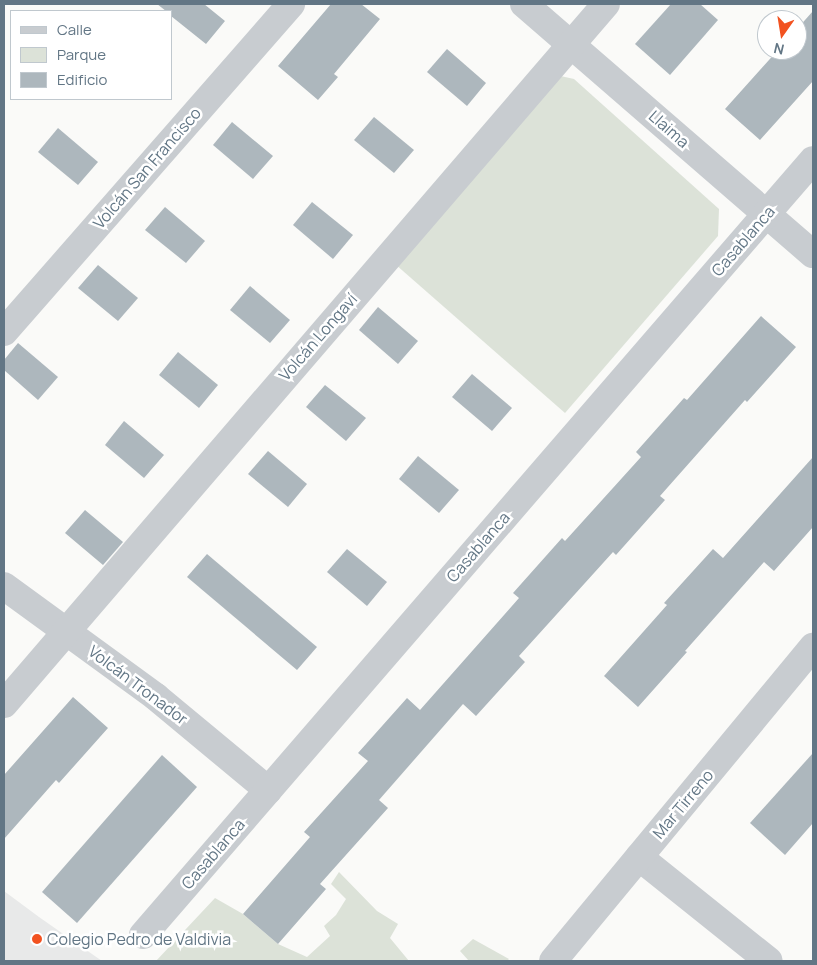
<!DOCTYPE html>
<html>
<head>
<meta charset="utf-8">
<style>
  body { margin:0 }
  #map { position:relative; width:817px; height:965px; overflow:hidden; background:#fafaf8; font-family:Manrope,sans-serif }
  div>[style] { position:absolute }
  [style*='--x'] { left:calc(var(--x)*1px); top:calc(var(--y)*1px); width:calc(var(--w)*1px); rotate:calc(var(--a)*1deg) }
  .built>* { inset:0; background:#e8e9e9 }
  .green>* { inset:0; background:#dce2d8 }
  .building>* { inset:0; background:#adb7bd }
  .street>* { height:28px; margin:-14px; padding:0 14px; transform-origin:14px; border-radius:14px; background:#c8ccd0 }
  .dots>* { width:14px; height:14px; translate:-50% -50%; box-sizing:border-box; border:2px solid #fff; border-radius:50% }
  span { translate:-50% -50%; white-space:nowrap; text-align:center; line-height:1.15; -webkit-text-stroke:5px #fff; paint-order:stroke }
  .street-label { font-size:16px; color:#627685 }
  .poi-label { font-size:16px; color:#627685 }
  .left { translate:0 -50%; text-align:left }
  .frame { position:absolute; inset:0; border:5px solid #627685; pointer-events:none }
  .legend { position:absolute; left:10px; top:10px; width:162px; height:90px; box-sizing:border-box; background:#fff; border:1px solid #c0c8ce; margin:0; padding:6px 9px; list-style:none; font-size:15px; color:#627685 }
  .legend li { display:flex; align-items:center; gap:10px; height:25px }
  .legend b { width:25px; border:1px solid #c0c8ce }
  .north { position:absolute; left:757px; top:10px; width:50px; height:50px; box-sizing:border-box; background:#fff; border:1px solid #c0c8ce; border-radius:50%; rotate:193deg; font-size:14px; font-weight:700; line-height:20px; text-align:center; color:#627685 }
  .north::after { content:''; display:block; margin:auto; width:18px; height:22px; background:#f25220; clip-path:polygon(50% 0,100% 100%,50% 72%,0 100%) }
</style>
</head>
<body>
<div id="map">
  <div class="built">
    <div style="clip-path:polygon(4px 891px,39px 917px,102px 961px,4px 961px)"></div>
  </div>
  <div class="green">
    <div style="clip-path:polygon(556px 75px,574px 79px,719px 209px,718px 236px,565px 413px,395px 264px)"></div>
    <div style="clip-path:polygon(339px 872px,377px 911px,398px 924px,390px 938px,409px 961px,156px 961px,215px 898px,243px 914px,278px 944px,307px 957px,330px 936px,324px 926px,336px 915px,346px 899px,331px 884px)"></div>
    <div style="clip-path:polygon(473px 939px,509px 959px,507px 961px,469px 961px,460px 951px)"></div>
  </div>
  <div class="building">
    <div style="clip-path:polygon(157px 4px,204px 4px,225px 21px,206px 44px,171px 16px,171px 11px,166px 11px)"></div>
    <div style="clip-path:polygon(331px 4px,361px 4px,380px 19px,334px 74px,338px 77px,318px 100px,278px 66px)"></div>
    <div style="clip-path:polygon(671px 4px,700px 4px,718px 20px,670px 75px,635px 44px)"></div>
    <div style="clip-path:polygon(813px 11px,813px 81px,760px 140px,725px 109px,778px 50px,797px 50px,797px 29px)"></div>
    <div style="clip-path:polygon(447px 49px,486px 83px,467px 106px,427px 72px)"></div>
    <div style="clip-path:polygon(374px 117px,414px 150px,394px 173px,354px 140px)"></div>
    <div style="clip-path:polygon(232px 122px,273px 156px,253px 179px,213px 145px)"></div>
    <div style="clip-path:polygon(58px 128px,98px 162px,78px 185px,38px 152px)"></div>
    <div style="clip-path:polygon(312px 202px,353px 235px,333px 259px,293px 225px)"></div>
    <div style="clip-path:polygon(165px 207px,205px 241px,186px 263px,145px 230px)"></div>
    <div style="clip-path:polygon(98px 265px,138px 298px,118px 321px,78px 288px)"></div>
    <div style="clip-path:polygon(250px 286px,290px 320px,270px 343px,230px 310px)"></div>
    <div style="clip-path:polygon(378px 307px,418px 341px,398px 364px,359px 330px)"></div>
    <div style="clip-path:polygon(761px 316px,796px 347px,747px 402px,745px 400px,660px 496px,665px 500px,616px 555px,613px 552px,519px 656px,525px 662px,476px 716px,463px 704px,379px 800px,388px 808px,320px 884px,326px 889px,278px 944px,243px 914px,310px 837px,304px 832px,368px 761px,358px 753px,407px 698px,420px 710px,519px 598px,513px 593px,562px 538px,565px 541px,641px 457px,636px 452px,684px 398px,687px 400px)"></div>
    <div style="clip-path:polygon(18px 343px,58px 377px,38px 400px,4px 370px,4px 360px)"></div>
    <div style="clip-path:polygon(178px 352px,218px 385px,199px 408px,159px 375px)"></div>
    <div style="clip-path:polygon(472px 374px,512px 408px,492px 431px,452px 397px)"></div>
    <div style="clip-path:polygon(325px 385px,366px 418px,346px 441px,306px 407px)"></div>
    <div style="clip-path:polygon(124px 421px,164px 455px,144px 478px,105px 445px)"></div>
    <div style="clip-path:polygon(268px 451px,307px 484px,288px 507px,248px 474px)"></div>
    <div style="clip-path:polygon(418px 456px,459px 490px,439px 513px,399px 479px)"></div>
    <div style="clip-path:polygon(813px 457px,813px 527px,774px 571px,764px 562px,685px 651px,687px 652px,638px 707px,604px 676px,667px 605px,664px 603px,713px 549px,723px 558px)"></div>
    <div style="clip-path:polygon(85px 510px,123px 542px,103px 565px,65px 533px)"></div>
    <div style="clip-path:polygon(347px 549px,387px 582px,367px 606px,327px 572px)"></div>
    <div style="clip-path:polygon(207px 554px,317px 647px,297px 670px,187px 577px)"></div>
    <div style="clip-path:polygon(73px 697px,108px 728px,59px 783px,56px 780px,4px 839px,4px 775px)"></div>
    <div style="clip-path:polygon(813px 753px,813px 823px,785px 855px,750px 823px)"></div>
    <div style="clip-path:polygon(162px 755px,197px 787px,77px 923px,42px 892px)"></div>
  </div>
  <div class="street">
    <div style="--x:524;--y:4;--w:382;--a:40.9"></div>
    <div style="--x:4;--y:332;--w:436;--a:-48.8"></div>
    <div style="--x:4;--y:586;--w:188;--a:36.1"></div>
    <div style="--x:156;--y:697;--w:146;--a:39.7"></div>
    <div style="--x:4;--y:704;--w:923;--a:-49.3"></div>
    <div style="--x:639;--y:857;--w:166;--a:38.7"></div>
    <div style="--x:143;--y:935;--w:1024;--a:-49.16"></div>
    <div style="--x:553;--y:961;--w:408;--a:-50.4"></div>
  </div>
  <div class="dots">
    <div style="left:37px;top:939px;background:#f25220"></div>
  </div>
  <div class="street-label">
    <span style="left:669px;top:129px;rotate:41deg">Llaima</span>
    <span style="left:147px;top:168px;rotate:-49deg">Volcán San Francisco</span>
    <span style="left:743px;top:241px;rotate:-49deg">Casablanca</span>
    <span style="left:318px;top:337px;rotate:-49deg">Volcán Longaví</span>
    <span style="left:478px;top:547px;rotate:-49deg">Casablanca</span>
    <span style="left:138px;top:685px;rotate:37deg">Volcán Tronador</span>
    <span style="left:683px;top:804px;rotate:-50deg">Mar Tirreno</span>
    <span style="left:213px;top:854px;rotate:-49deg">Casablanca</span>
  </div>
  <div class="poi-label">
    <span class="left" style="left:47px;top:939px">Colegio Pedro de Valdivia</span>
  </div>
  <div class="frame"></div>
  <ul class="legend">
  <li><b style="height:6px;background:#c8ccd0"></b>Calle</li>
  <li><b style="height:14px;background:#dce2d8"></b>Parque</li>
  <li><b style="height:14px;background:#adb7bd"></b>Edificio</li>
  </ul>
  <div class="north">N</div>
</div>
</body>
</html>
